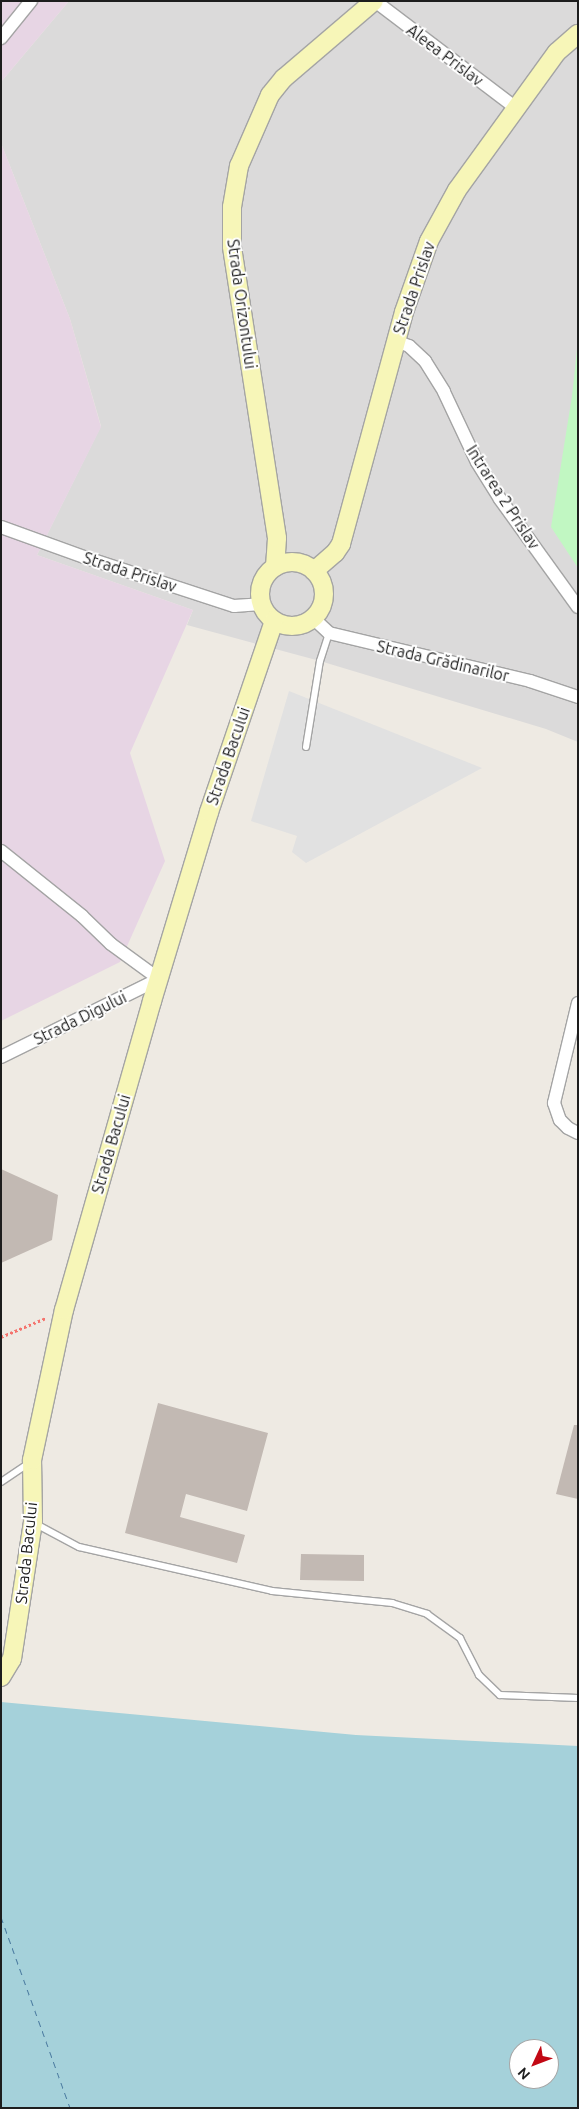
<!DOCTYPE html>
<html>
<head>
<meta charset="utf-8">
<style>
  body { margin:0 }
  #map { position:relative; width:579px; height:2109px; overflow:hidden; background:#eeeae3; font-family:Ubuntu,sans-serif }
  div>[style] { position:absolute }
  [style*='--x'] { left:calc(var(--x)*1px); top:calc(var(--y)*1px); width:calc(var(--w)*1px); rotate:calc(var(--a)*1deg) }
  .residential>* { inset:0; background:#dbdada }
  .industrial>* { inset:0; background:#e7d5e4 }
  .park>* { inset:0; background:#c1f7c2 }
  .parking>* { inset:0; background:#e1e1e1 }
  .water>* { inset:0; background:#a5d1da }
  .ferry>* { height:1px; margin-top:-0.5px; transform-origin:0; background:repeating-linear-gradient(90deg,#4b7ba0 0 6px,transparent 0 11px) }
  .building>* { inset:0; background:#c2b9b3 }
  .path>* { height:2.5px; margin-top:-1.25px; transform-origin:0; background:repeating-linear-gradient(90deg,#f4746e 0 2.5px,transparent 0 5px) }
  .roads { filter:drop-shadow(1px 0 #a4a4a4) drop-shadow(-1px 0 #a4a4a4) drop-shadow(0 1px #a4a4a4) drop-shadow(0 -1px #a4a4a4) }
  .lane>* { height:6px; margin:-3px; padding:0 3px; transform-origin:3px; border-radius:3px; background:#fff }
  .street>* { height:12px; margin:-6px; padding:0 6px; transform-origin:6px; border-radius:6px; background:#fff }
  .secondary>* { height:18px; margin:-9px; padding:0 9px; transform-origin:9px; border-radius:9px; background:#f7f6b8 }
  .secondary>.ring { margin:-9px; padding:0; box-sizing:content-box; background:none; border:18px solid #f7f6b8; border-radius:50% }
  span { translate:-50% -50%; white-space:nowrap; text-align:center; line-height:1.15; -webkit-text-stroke:4px #fff; paint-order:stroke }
  .street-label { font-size:16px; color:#1d1d1d }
  .frame { position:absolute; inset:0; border:2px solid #1d1d1d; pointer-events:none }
  .north { position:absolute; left:509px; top:2039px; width:50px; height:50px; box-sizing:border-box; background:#fff; border:1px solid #a5a5a5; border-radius:50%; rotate:227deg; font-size:14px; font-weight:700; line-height:20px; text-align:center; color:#1d1d1d }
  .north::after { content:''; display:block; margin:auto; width:18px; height:22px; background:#c20814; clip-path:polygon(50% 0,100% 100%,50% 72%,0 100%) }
</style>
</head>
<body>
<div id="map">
  <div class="residential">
    <div style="clip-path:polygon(69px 1px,578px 1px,578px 742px,546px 729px,320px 661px,187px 625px,193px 610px,37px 555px,101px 426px,70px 319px,1px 143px,1px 82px)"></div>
  </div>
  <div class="industrial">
    <div style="clip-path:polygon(1px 1px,69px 1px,1px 82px)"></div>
    <div style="clip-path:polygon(1px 143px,70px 319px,101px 427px,37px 555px,193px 610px,130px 753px,165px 861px,120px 962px,1px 1021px)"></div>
  </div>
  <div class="park">
    <div style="clip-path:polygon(578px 340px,578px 568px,551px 527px,572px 396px)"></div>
  </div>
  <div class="parking">
    <div style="clip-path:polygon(289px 691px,482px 768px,306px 863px,292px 852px,297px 836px,251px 821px)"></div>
  </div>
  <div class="water">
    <div style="clip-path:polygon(evenodd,1px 1702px,356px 1735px,578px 1746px,578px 2108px,1px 2108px,1px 1702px,519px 2049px,549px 2049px,549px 2079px,519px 2079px,519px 2049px)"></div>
  </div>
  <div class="ferry">
    <div style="--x:1;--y:1917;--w:203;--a:70.1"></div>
  </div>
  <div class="building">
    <div style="clip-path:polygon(1px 1169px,58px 1195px,52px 1240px,1px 1263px)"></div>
    <div style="clip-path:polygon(158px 1403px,268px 1433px,247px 1511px,186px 1494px,180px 1517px,245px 1535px,237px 1563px,125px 1533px)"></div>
    <div style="clip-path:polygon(574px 1425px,578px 1425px,578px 1499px,556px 1494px)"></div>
    <div style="clip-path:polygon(301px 1554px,364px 1555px,364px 1581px,300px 1580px)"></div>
  </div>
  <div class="path">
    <div style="--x:1;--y:1337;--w:49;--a:-22.9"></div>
  </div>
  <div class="roads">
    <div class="lane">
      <div style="--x:306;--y:747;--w:87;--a:-80.8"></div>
      <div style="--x:320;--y:661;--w:29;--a:-72"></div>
      <div style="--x:1;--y:1482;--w:34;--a:-34"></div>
      <div style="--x:34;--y:1523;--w:51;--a:28.1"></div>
      <div style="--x:79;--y:1547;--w:198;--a:12.8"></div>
      <div style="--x:272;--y:1591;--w:121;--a:5.7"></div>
      <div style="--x:392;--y:1603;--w:37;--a:17"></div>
      <div style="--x:427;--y:1614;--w:41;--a:36"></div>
      <div style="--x:460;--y:1638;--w:42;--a:62.8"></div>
      <div style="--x:479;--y:1675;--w:29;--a:44"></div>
      <div style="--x:500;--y:1695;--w:78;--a:2.2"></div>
    </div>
    <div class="street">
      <div style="--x:375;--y:1;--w:177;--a:37.2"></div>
      <div style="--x:1;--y:38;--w:48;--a:-51"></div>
      <div style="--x:396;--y:341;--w:14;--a:21"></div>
      <div style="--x:409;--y:346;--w:22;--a:43"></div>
      <div style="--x:425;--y:361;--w:36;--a:58"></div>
      <div style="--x:444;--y:392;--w:77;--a:64.8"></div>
      <div style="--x:477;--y:462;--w:44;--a:58.1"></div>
      <div style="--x:500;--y:499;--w:133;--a:54.2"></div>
      <div style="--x:1;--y:527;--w:88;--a:19.9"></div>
      <div style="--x:84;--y:557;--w:158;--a:18.1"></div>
      <div style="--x:234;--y:606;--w:27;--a:-4"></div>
      <div style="--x:313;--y:618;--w:22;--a:43"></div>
      <div style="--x:329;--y:633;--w:207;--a:13.4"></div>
      <div style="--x:530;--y:681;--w:51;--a:18.4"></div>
      <div style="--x:1;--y:851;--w:104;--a:38.7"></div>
      <div style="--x:82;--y:916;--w:40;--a:44"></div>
      <div style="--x:111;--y:944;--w:59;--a:36.1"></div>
      <div style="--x:159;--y:979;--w:176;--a:153.7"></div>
      <div style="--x:578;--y:1003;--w:103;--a:103.5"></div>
      <div style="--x:554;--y:1103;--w:18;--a:71"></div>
      <div style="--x:560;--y:1120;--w:11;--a:45"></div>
      <div style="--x:568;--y:1128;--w:11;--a:27"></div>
    </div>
    <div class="secondary">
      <div class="ring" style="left:260px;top:562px;width:46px;height:46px"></div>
      <div style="--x:275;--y:567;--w:29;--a:-86"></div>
      <div style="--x:277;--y:538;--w:295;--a:-98.8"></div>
      <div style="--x:232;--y:246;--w:39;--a:-90"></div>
      <div style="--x:232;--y:207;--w:42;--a:-80.3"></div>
      <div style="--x:239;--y:166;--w:77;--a:-66.4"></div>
      <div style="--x:270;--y:95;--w:22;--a:-51"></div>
      <div style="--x:284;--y:78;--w:118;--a:-40.5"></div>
      <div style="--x:314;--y:571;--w:28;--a:-41"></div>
      <div style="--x:335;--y:553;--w:11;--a:-56"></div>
      <div style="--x:341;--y:544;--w:240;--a:-74.8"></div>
      <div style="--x:404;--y:312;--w:75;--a:-70.6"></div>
      <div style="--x:429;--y:241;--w:58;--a:-61.2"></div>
      <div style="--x:457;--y:190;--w:170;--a:-54.1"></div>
      <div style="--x:557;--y:52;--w:28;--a:-41"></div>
      <div style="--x:1;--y:1677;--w:21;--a:-59"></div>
      <div style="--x:12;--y:1659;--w:139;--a:-81.3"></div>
      <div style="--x:33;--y:1522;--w:62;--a:-90.9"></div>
      <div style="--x:32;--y:1460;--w:153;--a:-78"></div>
      <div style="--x:64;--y:1310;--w:321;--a:-74.1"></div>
      <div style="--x:152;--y:1001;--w:197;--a:-73.2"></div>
      <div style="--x:209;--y:812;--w:202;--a:-71.2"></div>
    </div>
  </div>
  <div class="street-label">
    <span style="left:445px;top:55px;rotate:37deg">Aleea Prislav</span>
    <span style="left:414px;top:288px;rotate:-71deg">Strada Prislav</span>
    <span style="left:242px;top:304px;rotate:82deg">Strada Orizontului</span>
    <span style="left:503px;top:497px;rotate:57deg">Intrarea 2 Prislav</span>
    <span style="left:130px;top:572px;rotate:18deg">Strada Prislav</span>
    <span style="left:443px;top:661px;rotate:13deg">Strada Grădinarilor</span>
    <span style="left:228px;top:756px;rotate:-71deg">Strada Bacului</span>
    <span style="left:80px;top:1018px;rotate:-26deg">Strada Digului</span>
    <span style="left:111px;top:1144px;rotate:-74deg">Strada Bacului</span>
    <span style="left:26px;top:1553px;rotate:-84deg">Strada Bacului</span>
  </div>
  <div class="frame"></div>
  <div class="north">N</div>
</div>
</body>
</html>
